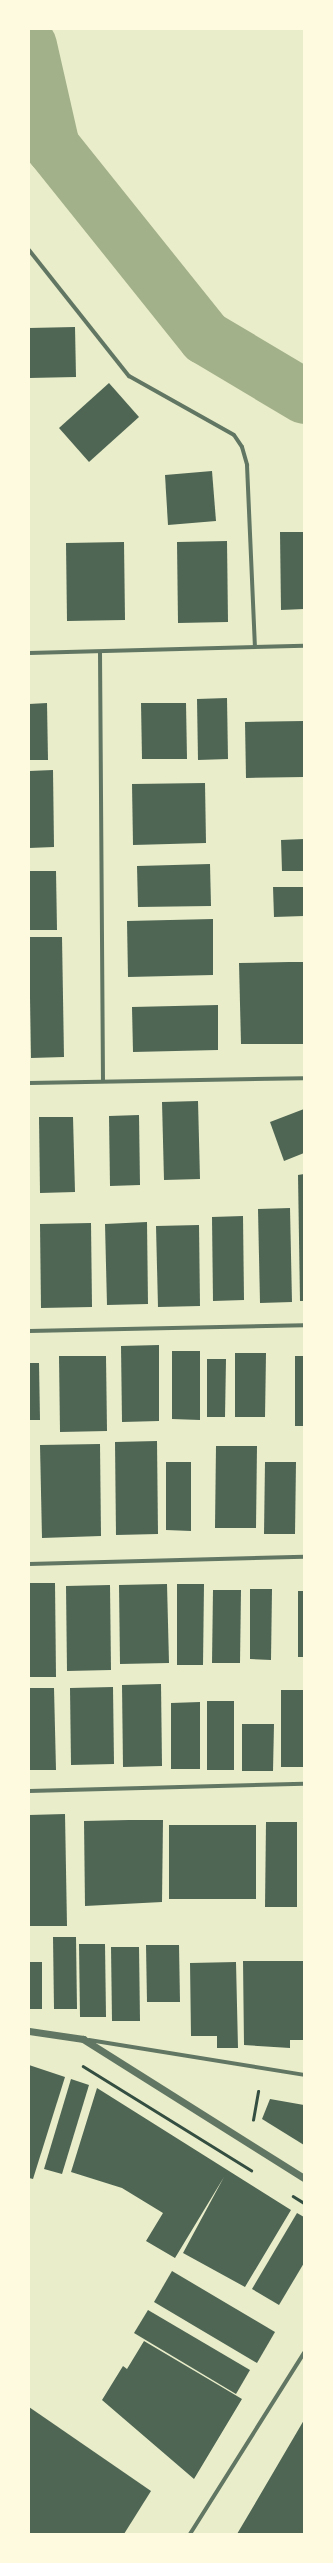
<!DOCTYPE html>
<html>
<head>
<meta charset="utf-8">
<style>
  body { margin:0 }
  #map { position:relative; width:333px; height:2563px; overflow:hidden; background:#e9edc9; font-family:"DM Sans",sans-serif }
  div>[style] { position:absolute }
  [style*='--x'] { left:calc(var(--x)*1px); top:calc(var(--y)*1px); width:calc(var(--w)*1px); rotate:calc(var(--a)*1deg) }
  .river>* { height:55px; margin:-27.5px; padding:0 27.5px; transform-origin:27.5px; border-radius:27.5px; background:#a3b18a }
  .building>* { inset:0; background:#4f6655 }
  .path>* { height:2.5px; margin:-1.25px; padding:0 1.25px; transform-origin:1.25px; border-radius:1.25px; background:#344e41 }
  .minor>* { height:4px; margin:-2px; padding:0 2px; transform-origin:2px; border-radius:2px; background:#617663 }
  .tertiary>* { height:7px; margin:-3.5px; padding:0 3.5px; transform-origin:3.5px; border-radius:3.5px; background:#617663 }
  span { translate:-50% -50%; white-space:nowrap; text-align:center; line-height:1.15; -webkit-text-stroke:4px #fefae0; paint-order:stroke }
  .frame { position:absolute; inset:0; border:30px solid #fefae0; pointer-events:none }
</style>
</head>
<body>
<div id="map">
  <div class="river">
    <div style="--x:29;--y:45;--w:104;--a:77.2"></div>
    <div style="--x:52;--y:146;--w:245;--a:51.3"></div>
    <div style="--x:205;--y:337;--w:115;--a:30.8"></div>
  </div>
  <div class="building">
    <div style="clip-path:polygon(75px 327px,76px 377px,29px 378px,29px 328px)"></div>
    <div style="clip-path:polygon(109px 383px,139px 417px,89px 462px,59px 428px)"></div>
    <div style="clip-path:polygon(212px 471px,216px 521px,168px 525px,165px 475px)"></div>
    <div style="clip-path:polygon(280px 532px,304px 532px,304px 609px,281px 610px)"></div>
    <div style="clip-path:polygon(227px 541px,228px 622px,178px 623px,177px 542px)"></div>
    <div style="clip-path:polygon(124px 542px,125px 620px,67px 621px,66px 543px)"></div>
    <div style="clip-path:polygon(227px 698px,228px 759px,198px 760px,197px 699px)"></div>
    <div style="clip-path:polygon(47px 703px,48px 760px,29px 760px,29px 704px)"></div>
    <div style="clip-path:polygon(141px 703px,186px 703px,187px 759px,142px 759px)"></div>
    <div style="clip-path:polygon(304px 721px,304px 777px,246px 778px,245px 722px)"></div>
    <div style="clip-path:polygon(53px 770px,54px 847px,29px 848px,29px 771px)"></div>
    <div style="clip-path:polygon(205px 783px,206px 843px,133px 845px,132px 784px)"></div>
    <div style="clip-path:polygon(304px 839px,304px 871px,282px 871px,281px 840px)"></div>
    <div style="clip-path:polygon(210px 864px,211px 906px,138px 907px,137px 866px)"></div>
    <div style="clip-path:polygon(29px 871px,56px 871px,57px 930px,29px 930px)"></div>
    <div style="clip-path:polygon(273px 887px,304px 887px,304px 916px,274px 917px)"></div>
    <div style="clip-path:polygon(213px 919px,213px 975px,128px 977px,127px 921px)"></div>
    <div style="clip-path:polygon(29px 937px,62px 937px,64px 1057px,31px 1058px)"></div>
    <div style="clip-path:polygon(289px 962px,304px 962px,304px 1044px,241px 1044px,239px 963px)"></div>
    <div style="clip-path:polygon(218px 1005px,218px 1050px,133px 1052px,132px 1007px)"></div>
    <div style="clip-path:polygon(198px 1101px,200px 1179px,164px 1180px,162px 1102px)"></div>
    <div style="clip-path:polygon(304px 1109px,304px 1153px,284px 1161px,270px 1122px)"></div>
    <div style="clip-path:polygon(139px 1115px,140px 1185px,110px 1186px,109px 1116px)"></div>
    <div style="clip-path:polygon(39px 1117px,73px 1117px,75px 1192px,40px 1193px)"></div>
    <div style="clip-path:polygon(304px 1174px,304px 1301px,300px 1301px,298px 1175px)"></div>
    <div style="clip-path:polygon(290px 1208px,292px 1302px,260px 1303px,258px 1209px)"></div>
    <div style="clip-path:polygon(243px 1216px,244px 1300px,213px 1301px,212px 1217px)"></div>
    <div style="clip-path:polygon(147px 1222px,148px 1304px,107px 1305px,105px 1224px)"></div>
    <div style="clip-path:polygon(91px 1223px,92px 1307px,41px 1308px,40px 1224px)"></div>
    <div style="clip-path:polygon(199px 1225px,200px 1306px,158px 1307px,156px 1226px)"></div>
    <div style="clip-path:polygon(159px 1345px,159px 1421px,122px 1422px,121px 1346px)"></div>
    <div style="clip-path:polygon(172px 1351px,200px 1351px,200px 1420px,172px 1419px)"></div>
    <div style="clip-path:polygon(235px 1353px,266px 1353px,265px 1417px,235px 1417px)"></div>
    <div style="clip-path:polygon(59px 1356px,106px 1356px,107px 1431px,60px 1432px)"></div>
    <div style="clip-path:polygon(295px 1356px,304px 1356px,304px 1426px,295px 1426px)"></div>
    <div style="clip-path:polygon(207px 1359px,226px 1359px,225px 1417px,207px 1417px)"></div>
    <div style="clip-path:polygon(29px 1363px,39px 1363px,40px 1420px,29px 1420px)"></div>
    <div style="clip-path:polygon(157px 1441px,158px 1534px,116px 1535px,115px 1442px)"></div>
    <div style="clip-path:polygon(100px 1444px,101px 1536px,42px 1538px,40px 1445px)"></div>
    <div style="clip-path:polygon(216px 1446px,257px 1446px,256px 1528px,215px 1528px)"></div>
    <div style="clip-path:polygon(166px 1462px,191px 1462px,191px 1531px,166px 1530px)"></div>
    <div style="clip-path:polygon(265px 1462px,296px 1462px,295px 1534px,264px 1534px)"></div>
    <div style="clip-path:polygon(29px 1583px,55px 1583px,56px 1677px,29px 1677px)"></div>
    <div style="clip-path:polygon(167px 1584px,169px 1663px,120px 1664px,119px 1585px)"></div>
    <div style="clip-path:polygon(177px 1584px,204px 1584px,203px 1665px,177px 1665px)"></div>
    <div style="clip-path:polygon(110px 1585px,111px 1670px,67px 1671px,66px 1586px)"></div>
    <div style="clip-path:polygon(250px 1589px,272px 1589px,271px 1660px,250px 1659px)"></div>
    <div style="clip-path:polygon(213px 1590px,241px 1590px,240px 1663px,212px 1663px)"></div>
    <div style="clip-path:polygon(298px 1591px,304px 1591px,304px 1657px,298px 1657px)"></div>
    <div style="clip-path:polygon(161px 1684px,162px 1766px,123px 1767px,122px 1685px)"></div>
    <div style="clip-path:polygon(113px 1687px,114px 1764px,71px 1765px,70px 1688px)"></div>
    <div style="clip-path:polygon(29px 1688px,54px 1688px,56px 1770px,29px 1770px)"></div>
    <div style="clip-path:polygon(281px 1690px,304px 1690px,304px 1767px,281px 1767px)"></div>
    <div style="clip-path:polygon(207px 1701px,234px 1701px,234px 1770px,207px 1770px)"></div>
    <div style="clip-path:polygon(200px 1702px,200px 1769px,171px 1769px,171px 1703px)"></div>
    <div style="clip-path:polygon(242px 1724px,274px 1724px,273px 1771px,242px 1771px)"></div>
    <div style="clip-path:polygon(65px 1814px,67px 1926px,29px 1926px,29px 1815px)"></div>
    <div style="clip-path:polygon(129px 1820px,163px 1820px,162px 1902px,85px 1906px,84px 1821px)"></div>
    <div style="clip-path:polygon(266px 1822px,297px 1822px,297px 1907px,265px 1907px)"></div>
    <div style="clip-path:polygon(169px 1825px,256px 1825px,256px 1899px,169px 1899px)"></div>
    <div style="clip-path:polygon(53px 1937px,76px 1937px,77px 2009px,54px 2009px)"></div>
    <div style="clip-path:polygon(79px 1944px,105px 1944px,106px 2017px,80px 2017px)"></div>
    <div style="clip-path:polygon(146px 1945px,179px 1945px,180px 2002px,147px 2002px)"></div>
    <div style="clip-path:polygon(111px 1947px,139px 1947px,140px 2021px,112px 2021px)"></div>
    <div style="clip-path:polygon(243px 1961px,304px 1961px,304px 2040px,290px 2040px,290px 2048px,244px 2045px)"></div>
    <div style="clip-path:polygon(29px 1962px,42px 1962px,42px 2009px,29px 2009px)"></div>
    <div style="clip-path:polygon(236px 1962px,238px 2048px,217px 2048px,217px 2036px,191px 2036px,190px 1963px)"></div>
    <div style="clip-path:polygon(29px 2065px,65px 2077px,33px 2179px,29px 2178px)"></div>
    <div style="clip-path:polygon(71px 2079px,89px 2085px,62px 2174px,44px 2169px)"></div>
    <div style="clip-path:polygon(97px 2088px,291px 2210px,245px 2287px,183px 2253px,224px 2177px,175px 2258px,146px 2241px,163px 2213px,122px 2188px,71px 2172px)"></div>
    <div style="clip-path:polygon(270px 2099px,304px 2105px,304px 2145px,262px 2119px)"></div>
    <div style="clip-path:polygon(297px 2213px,304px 2217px,304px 2263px,279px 2305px,252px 2289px)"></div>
    <div style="clip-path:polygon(172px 2271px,275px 2332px,257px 2363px,154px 2302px)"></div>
    <div style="clip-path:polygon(148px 2310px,250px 2370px,236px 2394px,134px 2333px)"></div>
    <div style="clip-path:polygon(144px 2341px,242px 2399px,194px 2479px,102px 2400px,123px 2366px,127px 2369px)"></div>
    <div style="clip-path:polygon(29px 2407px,151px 2491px,124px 2534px,29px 2534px)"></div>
    <div style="clip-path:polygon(304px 2420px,304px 2534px,237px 2534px,253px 2507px)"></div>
  </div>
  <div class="path">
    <div style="--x:83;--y:2066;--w:198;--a:31.8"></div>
    <div style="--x:253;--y:2120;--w:29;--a:-80"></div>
    <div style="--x:293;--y:2196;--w:13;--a:32"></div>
  </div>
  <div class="minor">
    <div style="--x:29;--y:250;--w:161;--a:51.6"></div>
    <div style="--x:129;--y:376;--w:120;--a:29.3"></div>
    <div style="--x:234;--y:435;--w:14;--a:56"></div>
    <div style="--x:242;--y:447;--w:19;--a:74"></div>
    <div style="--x:247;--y:465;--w:182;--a:87.5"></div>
    <div style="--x:100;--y:652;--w:429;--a:89.6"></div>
    <div style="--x:29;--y:653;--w:275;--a:-1.5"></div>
    <div style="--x:29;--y:1083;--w:275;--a:-1"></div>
    <div style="--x:29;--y:1331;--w:275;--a:-1.2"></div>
    <div style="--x:29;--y:1564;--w:275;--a:-1.5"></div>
    <div style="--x:29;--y:1791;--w:275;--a:-1.5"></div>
    <div style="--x:89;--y:2040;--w:218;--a:9.2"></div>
    <div style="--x:190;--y:2534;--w:214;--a:-57.8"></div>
  </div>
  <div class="tertiary">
    <div style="--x:29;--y:2031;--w:55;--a:8.4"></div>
    <div style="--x:83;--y:2039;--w:261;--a:32.2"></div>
  </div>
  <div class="frame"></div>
</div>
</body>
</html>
